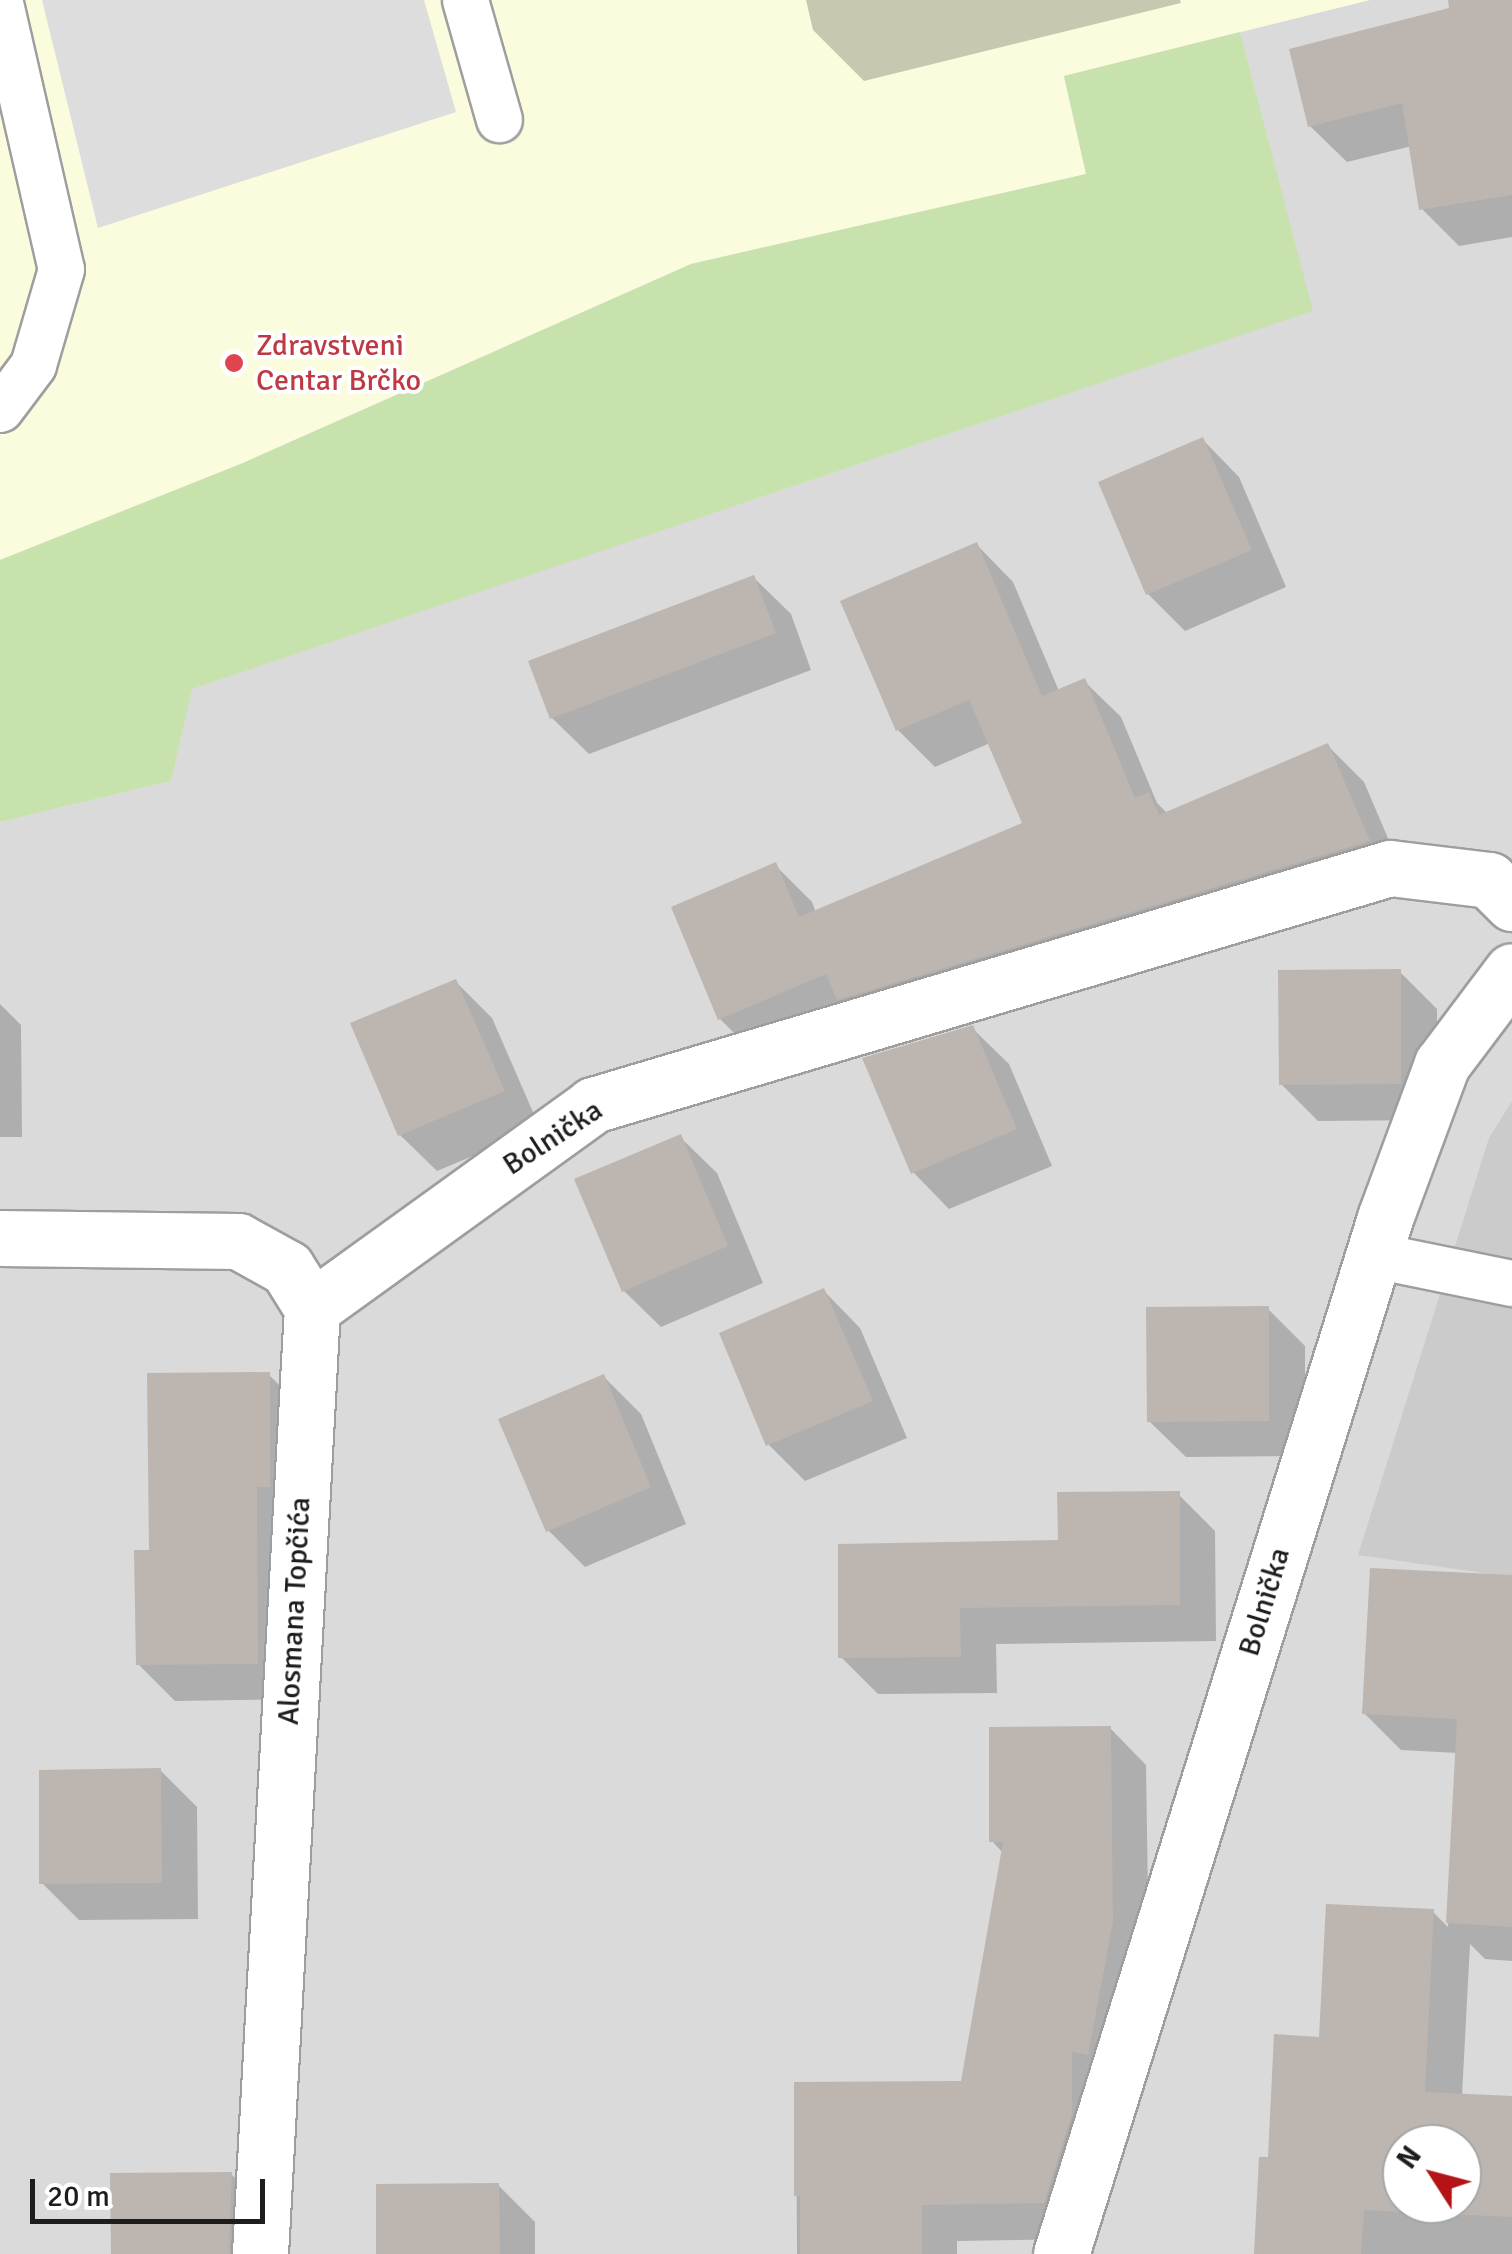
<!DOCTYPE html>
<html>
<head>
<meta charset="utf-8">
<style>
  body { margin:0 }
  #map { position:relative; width:1512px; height:2254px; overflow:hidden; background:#ede9e3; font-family:Signika,sans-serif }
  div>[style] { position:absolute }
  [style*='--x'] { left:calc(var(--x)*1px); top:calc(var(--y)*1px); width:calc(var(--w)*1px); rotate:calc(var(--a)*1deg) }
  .residential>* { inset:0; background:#dadada }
  .education>* { inset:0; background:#fbfbde }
  .religious>* { inset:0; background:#cbcbcb }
  .grass>* { inset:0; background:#c8e2ae }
  .parking>* { inset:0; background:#ddd }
  .shadow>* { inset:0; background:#0003 }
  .building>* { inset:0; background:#bdb5b0 }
  .roads { filter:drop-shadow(2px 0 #9e9e9e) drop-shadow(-2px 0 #9e9e9e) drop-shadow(0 2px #9e9e9e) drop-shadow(0 -2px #9e9e9e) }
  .service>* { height:45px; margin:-22.5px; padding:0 22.5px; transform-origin:22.5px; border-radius:22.5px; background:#fff }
  .minor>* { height:55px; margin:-27.5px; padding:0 27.5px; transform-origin:27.5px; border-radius:27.5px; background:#fff }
  .dots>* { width:28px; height:28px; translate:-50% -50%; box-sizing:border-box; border:5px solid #fff; border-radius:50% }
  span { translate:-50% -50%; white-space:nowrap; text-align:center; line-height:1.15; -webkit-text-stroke:8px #fff; paint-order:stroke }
  .health-label { font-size:30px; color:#be3a42 }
  .left { translate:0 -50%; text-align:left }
  .street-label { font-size:30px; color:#1d1d1d }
  .north { position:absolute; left:1382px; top:2124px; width:100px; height:100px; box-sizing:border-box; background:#fff; border:2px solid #a5a5a5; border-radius:50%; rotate:306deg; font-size:28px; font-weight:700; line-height:40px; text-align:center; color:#1d1d1d }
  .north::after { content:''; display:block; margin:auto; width:35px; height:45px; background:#b51416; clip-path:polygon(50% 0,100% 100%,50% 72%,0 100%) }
  .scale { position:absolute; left:30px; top:2179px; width:235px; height:45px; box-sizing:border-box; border:5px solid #1d1d1d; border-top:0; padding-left:12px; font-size:30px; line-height:35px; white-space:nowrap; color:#1d1d1d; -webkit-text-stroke:8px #fff; paint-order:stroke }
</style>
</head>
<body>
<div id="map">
  <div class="residential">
    <div style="clip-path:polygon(evenodd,1369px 0,1512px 0,1512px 2254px,0 2254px,0 822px,171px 781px,191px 689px,1312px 311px,1240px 32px,1369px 0,1402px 2144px,1462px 2144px,1462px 2204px,1402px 2204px,1402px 2144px)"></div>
  </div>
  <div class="education">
    <div style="clip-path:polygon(0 0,1370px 0,1064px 76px,1086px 174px,691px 264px,243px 463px,0 560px)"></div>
  </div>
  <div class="religious">
    <div style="clip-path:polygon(1512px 1101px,1512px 1577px,1358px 1555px,1489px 1138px)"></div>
  </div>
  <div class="grass">
    <div style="clip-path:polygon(1240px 32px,1313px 311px,192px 689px,171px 781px,0 822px,0 560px,243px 463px,691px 264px,1086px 174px,1064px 76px)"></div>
  </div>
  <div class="parking">
    <div style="clip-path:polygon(42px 0,424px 0,456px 112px,98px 228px)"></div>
  </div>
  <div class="shadow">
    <div style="clip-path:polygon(806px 0,1180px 0,1181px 3px,864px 81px,813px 30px)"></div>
    <div style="clip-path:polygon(1468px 0,1512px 0,1512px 237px,1459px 246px,1422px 209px,1412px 146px,1347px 162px,1310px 126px)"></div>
    <div style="clip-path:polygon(1203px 440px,1239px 477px,1286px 587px,1185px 631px,1148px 594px)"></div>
    <div style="clip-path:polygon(977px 545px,1013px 582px,1059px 691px,1084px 681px,1121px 717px,1157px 803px,1168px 814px,1328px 746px,1364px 782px,1405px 878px,757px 1056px,720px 1019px,674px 908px,775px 865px,812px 902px,816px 913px,1025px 825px,990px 743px,935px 767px,898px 730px)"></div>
    <div style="clip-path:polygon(754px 578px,791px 614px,811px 670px,589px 754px,552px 718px)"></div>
    <div style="clip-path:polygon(1400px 972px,1437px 1009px,1437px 1120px,1318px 1121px,1281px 1084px)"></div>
    <div style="clip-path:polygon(456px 982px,492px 1018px,540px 1128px,437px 1171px,400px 1135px)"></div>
    <div style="clip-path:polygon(0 1004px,21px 1025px,22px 1137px,0 1137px)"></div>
    <div style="clip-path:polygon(972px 1028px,1009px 1064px,1052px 1166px,949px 1209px,913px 1172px)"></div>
    <div style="clip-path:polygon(680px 1137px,717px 1173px,763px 1283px,661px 1327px,624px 1291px)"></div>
    <div style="clip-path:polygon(824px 1291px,860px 1328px,907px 1438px,805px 1481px,768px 1444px)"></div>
    <div style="clip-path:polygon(1268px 1309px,1305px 1346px,1305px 1456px,1186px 1457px,1149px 1421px)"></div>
    <div style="clip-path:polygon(269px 1375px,306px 1411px,293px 1699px,175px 1701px,138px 1664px)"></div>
    <div style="clip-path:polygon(604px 1377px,641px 1414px,686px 1524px,585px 1567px,548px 1530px)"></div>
    <div style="clip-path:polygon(1178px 1494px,1215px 1531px,1216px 1641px,996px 1644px,997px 1693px,878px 1694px,841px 1657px,1060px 1543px)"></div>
    <div style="clip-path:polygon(evenodd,1512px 1578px,1512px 1961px,1485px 1959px,1470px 1944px,1462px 2096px,1512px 2099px,1512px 2254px,1257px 2254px,1270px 2160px,1321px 2039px,1433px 1912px,1448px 1927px,1458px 1753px,1401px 1750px,1364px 1713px,1512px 1578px,1402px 2144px,1462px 2144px,1462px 2204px,1402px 2204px,1402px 2144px)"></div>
    <div style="clip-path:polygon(1110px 1728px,1146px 1765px,1149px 1960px,1080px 2239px,957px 2241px,957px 2254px,797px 2254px,796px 2084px,963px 2084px,1003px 1853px,992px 1841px)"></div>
    <div style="clip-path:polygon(160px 1770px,197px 1807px,198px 1919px,79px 1920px,42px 1883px)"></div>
    <div style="clip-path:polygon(231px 2174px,268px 2211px,266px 2254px,113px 2254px)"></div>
    <div style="clip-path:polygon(498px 2185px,535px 2222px,535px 2254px,379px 2254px)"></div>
  </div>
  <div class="building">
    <div style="clip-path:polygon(1448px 0,1512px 0,1512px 195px,1419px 210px,1402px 103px,1308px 127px,1289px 49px,1449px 8px)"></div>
    <div style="clip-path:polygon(1203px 437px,1252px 550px,1146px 595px,1098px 482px)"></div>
    <div style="clip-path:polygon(977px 542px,1042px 696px,1085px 678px,1135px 798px,1149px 792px,1159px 815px,1328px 743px,1370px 841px,837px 1000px,826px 974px,718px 1020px,671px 907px,776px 862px,799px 917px,1022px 823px,969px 700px,896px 731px,840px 601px)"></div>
    <div style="clip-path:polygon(754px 575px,776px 633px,550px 719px,528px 661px)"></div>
    <div style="clip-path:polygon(1401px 969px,1401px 1084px,1279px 1085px,1278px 970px)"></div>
    <div style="clip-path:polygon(456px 979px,505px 1091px,398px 1136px,350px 1023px)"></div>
    <div style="clip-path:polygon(973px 1025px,1017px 1129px,911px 1174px,862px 1058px)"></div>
    <div style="clip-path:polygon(681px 1134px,728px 1246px,622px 1292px,574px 1179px)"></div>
    <div style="clip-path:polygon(824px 1288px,873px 1401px,766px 1446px,719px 1333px)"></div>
    <div style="clip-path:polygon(1269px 1306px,1269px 1421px,1147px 1422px,1146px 1307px)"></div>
    <div style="clip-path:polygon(270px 1372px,270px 1487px,257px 1487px,258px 1664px,136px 1665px,134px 1550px,149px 1550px,147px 1373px)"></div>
    <div style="clip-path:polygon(604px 1374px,651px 1487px,546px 1532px,498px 1419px)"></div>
    <div style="clip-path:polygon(1180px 1491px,1180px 1605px,960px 1608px,961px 1657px,838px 1658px,838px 1544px,1058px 1540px,1057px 1492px)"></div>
    <div style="clip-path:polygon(1370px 1568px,1512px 1575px,1512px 1927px,1446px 1923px,1457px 1719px,1362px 1714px)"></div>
    <div style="clip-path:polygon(1111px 1726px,1113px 1922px,1088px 2055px,1072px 2052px,1072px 2114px,1044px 2203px,922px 2205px,922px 2254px,800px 2254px,800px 2196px,794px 2196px,794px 2082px,961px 2081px,1003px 1842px,989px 1842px,989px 1727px)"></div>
    <div style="clip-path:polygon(161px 1768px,162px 1883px,39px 1884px,39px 1770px)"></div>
    <div style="clip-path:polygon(evenodd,1326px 1904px,1434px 1909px,1425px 2092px,1512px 2096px,1512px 2217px,1364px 2210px,1361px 2254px,1254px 2254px,1259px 2157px,1268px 2157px,1274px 2034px,1319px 2037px,1326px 1904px,1402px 2144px,1462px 2144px,1462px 2204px,1402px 2204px,1402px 2144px)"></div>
    <div style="clip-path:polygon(232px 2172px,229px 2254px,111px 2254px,110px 2173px)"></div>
    <div style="clip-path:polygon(499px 2183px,500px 2254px,376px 2254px,376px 2184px)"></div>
  </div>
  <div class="roads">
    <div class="service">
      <div style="--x:465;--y:0;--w:124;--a:74.1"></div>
      <div style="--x:0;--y:3;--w:273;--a:77.1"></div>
      <div style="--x:61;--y:269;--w:100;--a:106.3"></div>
      <div style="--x:33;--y:365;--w:55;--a:126.9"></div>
      <div style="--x:1374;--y:1255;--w:141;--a:11.5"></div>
    </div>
    <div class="minor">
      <div style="--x:0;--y:1238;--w:238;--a:0.7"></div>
      <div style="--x:238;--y:1241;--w:56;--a:28.9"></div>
      <div style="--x:287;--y:1268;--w:47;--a:58"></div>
      <div style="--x:312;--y:1308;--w:947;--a:93.15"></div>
      <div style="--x:312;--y:1308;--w:347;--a:-35.8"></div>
      <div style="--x:593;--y:1105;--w:831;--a:-16.56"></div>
      <div style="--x:1390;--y:868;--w:100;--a:6.9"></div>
      <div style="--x:1489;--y:880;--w:33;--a:45"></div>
      <div style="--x:1061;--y:2254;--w:1085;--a:-72.63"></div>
      <div style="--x:1385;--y:1218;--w:164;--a:-69.7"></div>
      <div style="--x:1442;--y:1064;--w:116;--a:-53"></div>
    </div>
  </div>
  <div class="dots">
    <div style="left:234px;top:363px;background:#e0444e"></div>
  </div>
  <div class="health-label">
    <span class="left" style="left:256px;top:363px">Zdravstveni<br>Centar Brčko</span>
  </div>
  <div class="street-label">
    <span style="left:553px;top:1138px;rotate:-33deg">Bolnička</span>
    <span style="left:1265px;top:1602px;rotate:-73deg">Bolnička</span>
    <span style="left:295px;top:1611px;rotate:-87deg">Alosmana Topčića</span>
  </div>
  <div class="north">N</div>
  <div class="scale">20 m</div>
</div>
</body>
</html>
